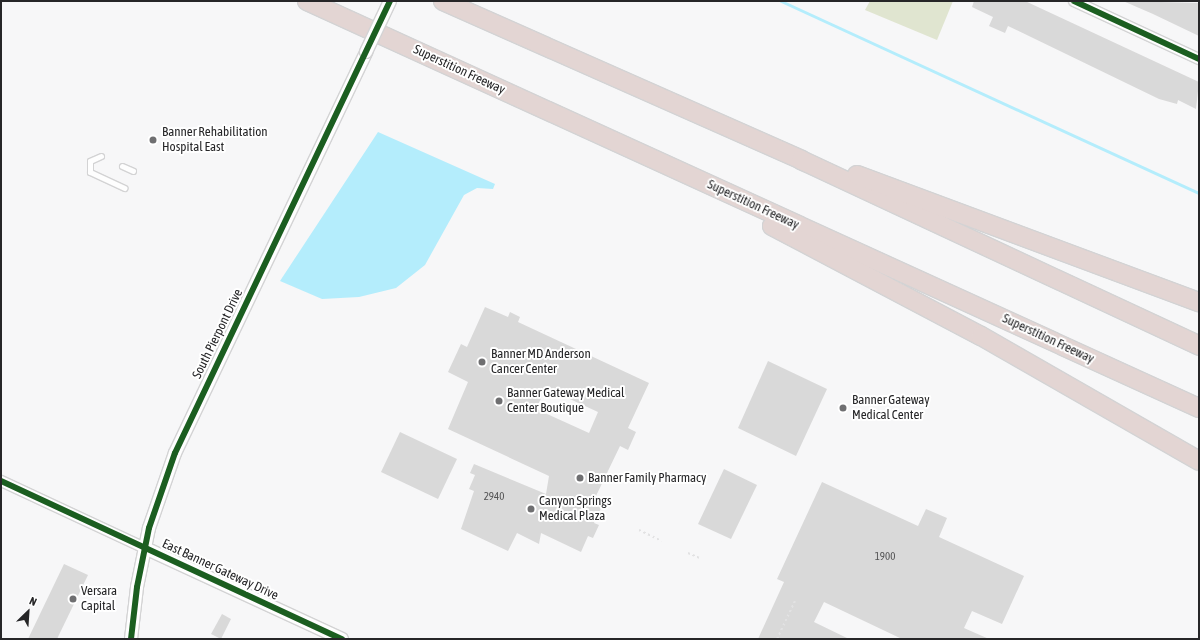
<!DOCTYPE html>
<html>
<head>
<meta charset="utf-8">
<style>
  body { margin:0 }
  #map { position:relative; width:1200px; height:640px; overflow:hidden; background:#f7f7f8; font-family:"Asap Condensed",sans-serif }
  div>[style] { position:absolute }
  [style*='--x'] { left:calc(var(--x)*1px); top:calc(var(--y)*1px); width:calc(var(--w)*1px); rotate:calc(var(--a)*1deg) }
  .green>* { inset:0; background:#e0e5d0 }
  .water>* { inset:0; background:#b4edfc }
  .stream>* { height:3px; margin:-1.5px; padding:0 1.5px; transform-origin:1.5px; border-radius:1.5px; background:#b4edfc }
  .building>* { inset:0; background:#d9d9d9 }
  .path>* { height:2px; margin-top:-1px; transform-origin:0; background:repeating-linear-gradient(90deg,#e2e2e3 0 2px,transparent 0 5px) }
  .roads { filter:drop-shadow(1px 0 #d3d3d4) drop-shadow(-1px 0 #d3d3d4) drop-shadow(0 1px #d3d3d4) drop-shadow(0 -1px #d3d3d4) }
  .service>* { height:5px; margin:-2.5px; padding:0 2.5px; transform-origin:2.5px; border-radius:2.5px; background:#fefefe }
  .minor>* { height:10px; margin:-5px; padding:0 5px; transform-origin:5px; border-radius:5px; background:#fefefe }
  .tertiary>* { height:12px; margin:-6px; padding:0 6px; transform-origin:6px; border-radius:6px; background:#fefefe }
  .motorway>* { height:18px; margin:-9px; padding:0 9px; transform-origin:9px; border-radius:9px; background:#e3d5d3 }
  .bridges { filter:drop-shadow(1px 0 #d3d3d4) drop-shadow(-1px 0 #d3d3d4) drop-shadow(0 1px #d3d3d4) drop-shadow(0 -1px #d3d3d4) }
  .tertiary-bridge>* { height:12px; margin:-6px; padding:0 6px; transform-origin:6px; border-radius:6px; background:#fefefe }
  .cycleway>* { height:6px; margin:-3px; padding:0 3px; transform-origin:3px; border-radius:3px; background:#1b5e20 }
  .dots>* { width:11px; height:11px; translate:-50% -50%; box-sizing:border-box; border:2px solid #fff; border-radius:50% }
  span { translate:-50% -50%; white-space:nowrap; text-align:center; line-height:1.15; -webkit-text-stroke:4px #fff; paint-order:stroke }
  .number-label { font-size:11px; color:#535354 }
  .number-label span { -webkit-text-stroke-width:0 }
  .street-label { font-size:13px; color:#262628 }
  .poi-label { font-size:13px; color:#262628 }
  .left { translate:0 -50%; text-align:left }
  .frame { position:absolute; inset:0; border:2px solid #262628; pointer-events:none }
  .north { position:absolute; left:8px; top:592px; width:40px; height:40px; -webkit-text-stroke:3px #fff; paint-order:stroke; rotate:25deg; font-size:11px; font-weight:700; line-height:16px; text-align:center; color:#262628 }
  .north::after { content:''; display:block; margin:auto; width:14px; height:18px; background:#262628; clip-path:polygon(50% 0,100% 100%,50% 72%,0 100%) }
</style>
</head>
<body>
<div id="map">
  <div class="green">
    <div style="clip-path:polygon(870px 1px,953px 1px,937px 40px,865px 10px)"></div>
  </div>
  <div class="water">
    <div style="clip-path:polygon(378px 132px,495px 184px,493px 189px,477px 188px,464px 195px,425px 265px,396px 288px,359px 297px,322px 299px,280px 281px)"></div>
  </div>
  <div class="stream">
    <div style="--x:781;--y:1;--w:460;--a:24.7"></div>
  </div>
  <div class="building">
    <div style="clip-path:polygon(974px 1px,1025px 1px,1199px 82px,1196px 109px,1178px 100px,1177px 104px,1159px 99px,1008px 26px,1005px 33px,989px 26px,993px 17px,972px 7px)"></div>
    <div style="clip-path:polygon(1123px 1px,1199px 3px,1199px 36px,1153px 14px)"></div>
    <div style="clip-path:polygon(evenodd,485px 307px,508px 317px,510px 312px,520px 317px,518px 322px,649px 383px,628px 428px,636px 432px,628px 450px,620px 446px,595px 498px,604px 502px,594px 523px,599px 525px,593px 538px,588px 536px,581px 552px,541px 533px,539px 544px,517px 533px,508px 551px,461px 529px,474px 491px,469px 489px,475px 475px,470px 473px,474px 464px,546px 494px,549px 476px,448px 429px,468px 382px,448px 372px,461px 344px,467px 347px,485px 307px,546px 388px,598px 412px,589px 433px,536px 409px,546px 388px)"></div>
    <div style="clip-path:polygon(768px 361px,827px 389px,796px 456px,738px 428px)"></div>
    <div style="clip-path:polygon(400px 432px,457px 459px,438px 499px,381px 472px)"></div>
    <div style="clip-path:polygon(724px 469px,757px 485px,731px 539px,698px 524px)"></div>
    <div style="clip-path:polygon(822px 482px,918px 526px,926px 509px,947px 518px,939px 537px,1024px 576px,1002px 624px,972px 611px,964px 628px,989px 639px,902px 639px,824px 602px,814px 622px,849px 639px,758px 639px,784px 582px,777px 579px)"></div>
    <div style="clip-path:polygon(64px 564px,88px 575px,57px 639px,28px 639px)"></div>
    <div style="clip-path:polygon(222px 614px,231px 619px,221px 639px,211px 634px)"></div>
  </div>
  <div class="path">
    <div style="--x:639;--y:530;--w:25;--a:26"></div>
    <div style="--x:688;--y:553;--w:13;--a:23"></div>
    <div style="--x:777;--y:639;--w:42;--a:-64.7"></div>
  </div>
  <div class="roads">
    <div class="service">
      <div style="--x:101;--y:156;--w:12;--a:156"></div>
      <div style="--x:90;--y:161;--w:11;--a:90"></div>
      <div style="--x:90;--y:172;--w:38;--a:25"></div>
      <div style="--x:122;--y:166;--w:12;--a:24"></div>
    </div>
    <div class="minor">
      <div style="--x:1074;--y:1;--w:138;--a:24.9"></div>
      <div style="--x:1;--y:481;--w:159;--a:25"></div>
    </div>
    <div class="tertiary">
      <div style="--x:145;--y:548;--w:217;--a:24.8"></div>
      <div style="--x:131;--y:639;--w:52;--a:-83.4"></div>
      <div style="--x:137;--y:587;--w:60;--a:-78.5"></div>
      <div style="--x:149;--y:528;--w:79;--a:-70.9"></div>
      <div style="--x:175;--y:453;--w:444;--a:-64.5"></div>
    </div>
    <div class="motorway">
      <div style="--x:307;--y:1;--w:980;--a:24.53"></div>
      <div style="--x:443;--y:1;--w:392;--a:23.9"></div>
      <div style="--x:801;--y:160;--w:439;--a:25"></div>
      <div style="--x:857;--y:175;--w:365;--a:20.4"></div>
      <div style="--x:772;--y:226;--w:236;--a:27.8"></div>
      <div style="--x:981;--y:336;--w:251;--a:29.8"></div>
    </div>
  </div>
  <div class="bridges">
    <div class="tertiary-bridge">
      <div style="--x:366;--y:52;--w:56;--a:-64.8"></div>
    </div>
  </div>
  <div class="cycleway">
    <div style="--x:1074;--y:1;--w:138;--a:24.9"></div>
    <div style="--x:1;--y:481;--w:376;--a:24.9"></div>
    <div style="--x:131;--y:639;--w:52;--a:-83.4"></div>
    <div style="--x:137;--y:587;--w:60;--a:-78.5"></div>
    <div style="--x:149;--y:528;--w:79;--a:-70.9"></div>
    <div style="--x:175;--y:453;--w:501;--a:-64.56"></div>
  </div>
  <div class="dots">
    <div style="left:153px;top:140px;background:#6f6f71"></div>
    <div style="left:482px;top:362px;background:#6f6f71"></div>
    <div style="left:499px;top:401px;background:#6f6f71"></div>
    <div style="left:843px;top:408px;background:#6f6f71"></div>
    <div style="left:580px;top:478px;background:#6f6f71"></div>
    <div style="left:531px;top:509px;background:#6f6f71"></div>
    <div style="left:73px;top:599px;background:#6f6f71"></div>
  </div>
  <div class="number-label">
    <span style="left:494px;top:496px">2940</span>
    <span style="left:885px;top:556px">1900</span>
  </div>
  <div class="street-label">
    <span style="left:459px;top:70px;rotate:25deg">Superstition Freeway</span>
    <span style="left:753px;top:205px;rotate:25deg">Superstition Freeway</span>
    <span style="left:218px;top:334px;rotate:-64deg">South Pierpont Drive</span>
    <span style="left:1048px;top:339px;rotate:25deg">Superstition Freeway</span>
    <span style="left:220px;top:570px;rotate:25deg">East Banner Gateway Drive</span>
  </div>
  <div class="poi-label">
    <span class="left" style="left:162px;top:140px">Banner Rehabilitation<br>Hospital East</span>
    <span class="left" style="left:491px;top:362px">Banner MD Anderson<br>Cancer Center</span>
    <span class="left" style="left:507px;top:401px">Banner Gateway Medical<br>Center Boutique</span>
    <span class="left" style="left:852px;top:408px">Banner Gateway<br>Medical Center</span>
    <span class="left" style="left:588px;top:478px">Banner Family Pharmacy</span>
    <span class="left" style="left:539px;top:509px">Canyon Springs<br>Medical Plaza</span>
    <span class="left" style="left:81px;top:599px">Versara<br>Capital</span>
  </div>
  <div class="frame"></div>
  <div class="north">N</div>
</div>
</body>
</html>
